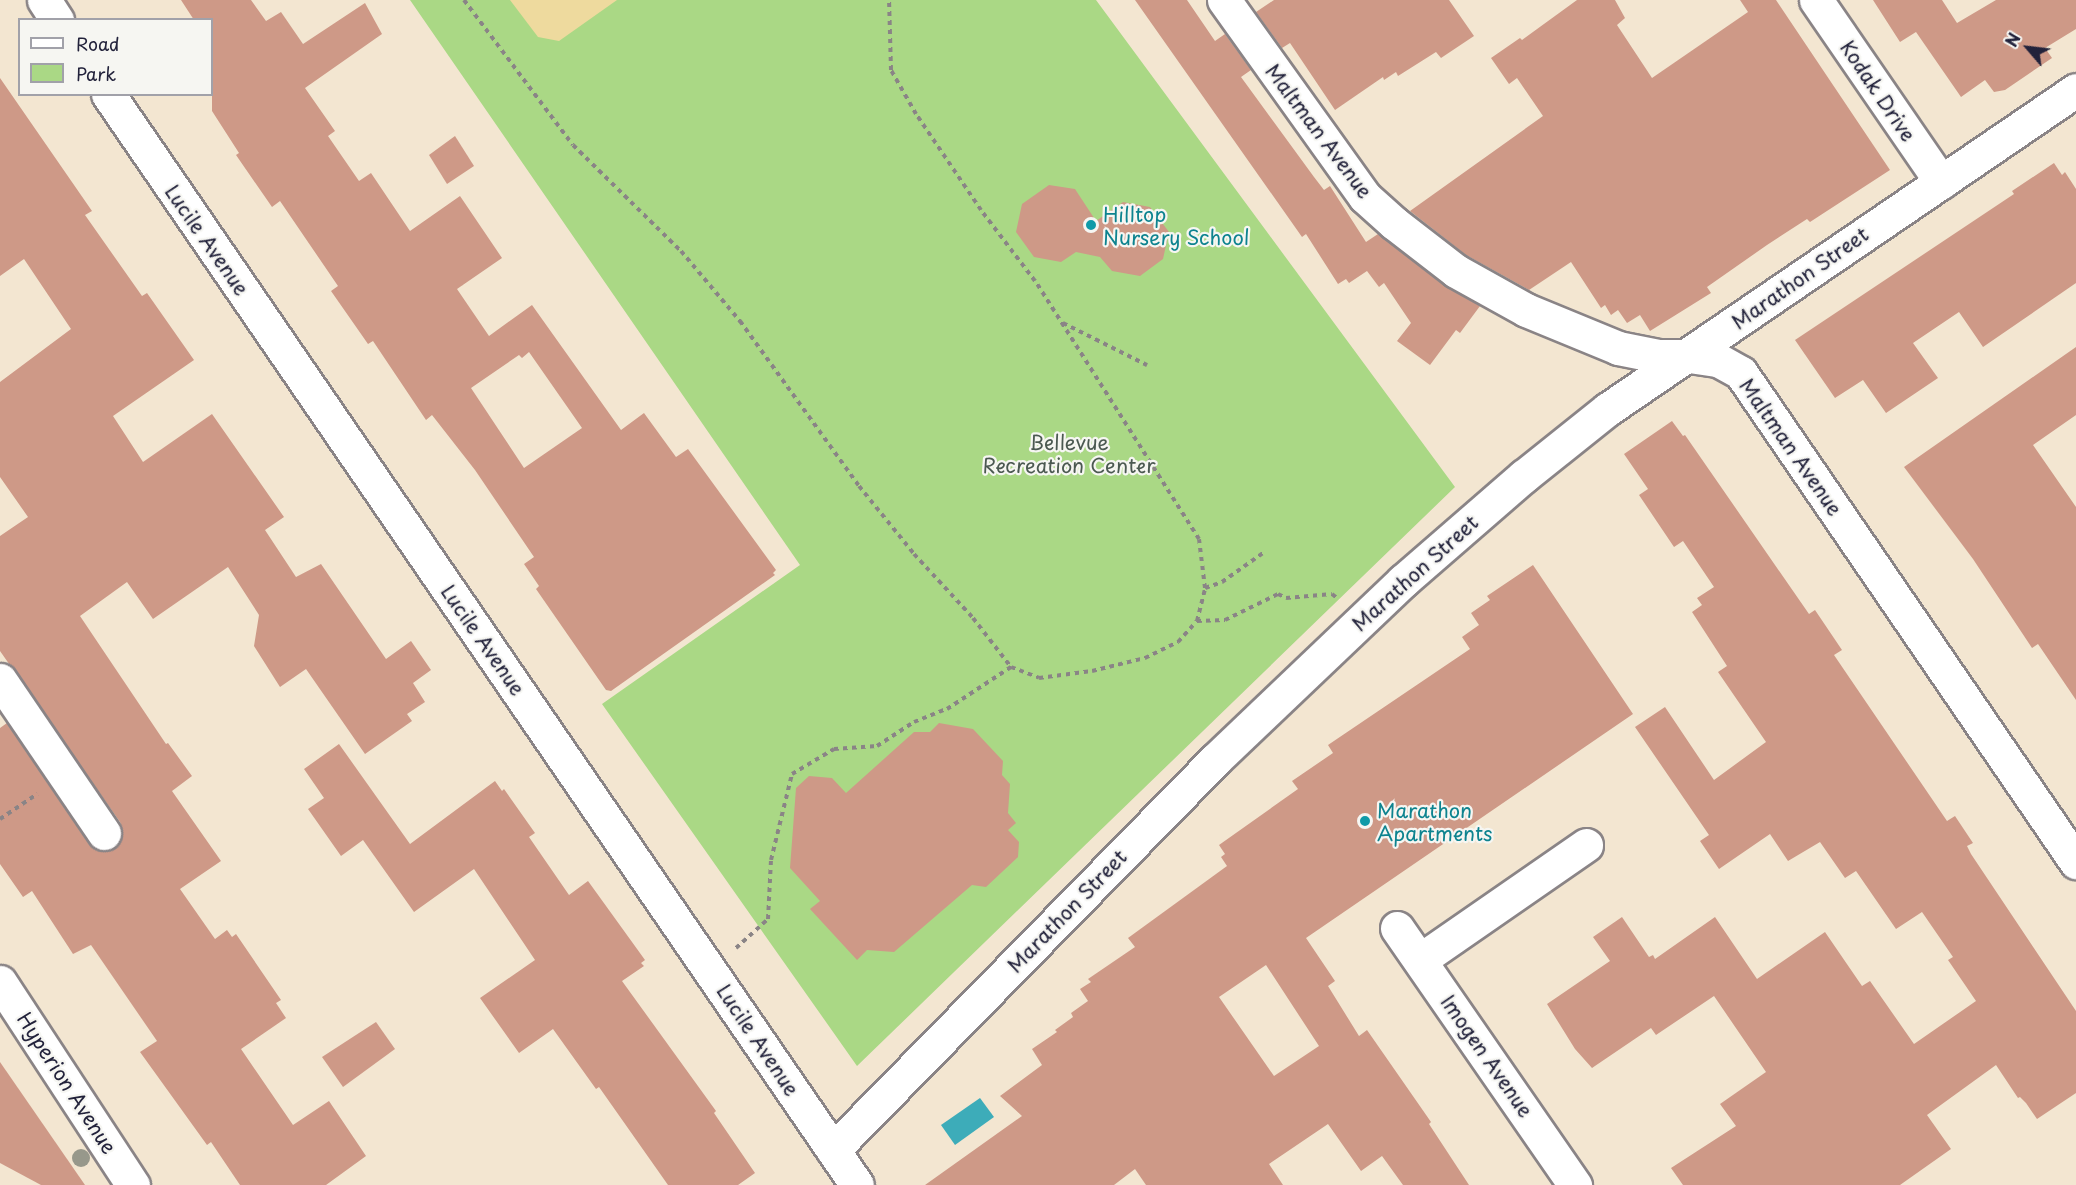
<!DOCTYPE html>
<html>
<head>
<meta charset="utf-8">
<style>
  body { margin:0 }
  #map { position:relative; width:2076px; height:1185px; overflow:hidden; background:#f3e6d1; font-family:"Playpen Sans",sans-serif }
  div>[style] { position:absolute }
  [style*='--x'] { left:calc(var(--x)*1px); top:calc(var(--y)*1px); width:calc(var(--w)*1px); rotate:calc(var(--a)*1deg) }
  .green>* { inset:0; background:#aad885 }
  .sand>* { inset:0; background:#eeda9e }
  .water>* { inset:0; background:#3dacb9 }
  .building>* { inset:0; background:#ce9987 }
  .path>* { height:4px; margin-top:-2px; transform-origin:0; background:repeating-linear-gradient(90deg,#8a8486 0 4.5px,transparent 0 9px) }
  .roads { filter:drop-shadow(2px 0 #8a8486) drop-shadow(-2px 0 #8a8486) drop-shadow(0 2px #8a8486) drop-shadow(0 -2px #8a8486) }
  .minor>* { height:33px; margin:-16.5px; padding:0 16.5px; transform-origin:16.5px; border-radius:16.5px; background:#fff }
  .trees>* { width:18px; height:18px; margin:-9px; border-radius:50%; background:#97988b }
  .dots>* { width:16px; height:16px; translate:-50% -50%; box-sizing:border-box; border:3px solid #f6f6f2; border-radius:50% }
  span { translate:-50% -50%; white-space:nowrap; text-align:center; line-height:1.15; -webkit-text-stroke:4.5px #f6f6f2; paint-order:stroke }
  .street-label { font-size:20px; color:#22223b }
  .culture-label { font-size:20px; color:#0d838f }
  .left { translate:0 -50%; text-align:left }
  .park-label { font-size:20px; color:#4b5951 }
  .legend { position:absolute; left:18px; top:18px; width:195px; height:78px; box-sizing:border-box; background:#f6f6f2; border:2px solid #a1a1a9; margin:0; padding:8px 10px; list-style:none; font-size:18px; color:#22223b }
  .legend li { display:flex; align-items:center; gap:12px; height:30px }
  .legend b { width:30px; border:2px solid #a1a1a9 }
  .north { position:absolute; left:1998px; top:18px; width:60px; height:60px; -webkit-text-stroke:4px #f6f6f2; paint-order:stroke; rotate:298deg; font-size:16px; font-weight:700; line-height:24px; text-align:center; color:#22223b }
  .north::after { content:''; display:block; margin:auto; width:21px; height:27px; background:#22223b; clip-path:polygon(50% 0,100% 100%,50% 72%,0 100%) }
</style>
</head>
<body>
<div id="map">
  <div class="green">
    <div style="clip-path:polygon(410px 0,1096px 0,1455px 487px,857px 1066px,602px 704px,800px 565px)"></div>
  </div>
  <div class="sand">
    <div style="clip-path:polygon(510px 0,617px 0,559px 41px,538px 37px)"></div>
  </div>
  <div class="water">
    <div style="clip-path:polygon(980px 1098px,994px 1117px,955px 1145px,941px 1125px)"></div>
  </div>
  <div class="building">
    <div style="clip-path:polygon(evenodd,181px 0,251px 0,266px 21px,281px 12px,303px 44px,365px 3px,382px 34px,305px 88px,335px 131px,328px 136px,359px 181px,371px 173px,410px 231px,460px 196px,502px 258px,457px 289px,489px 336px,532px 305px,621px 430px,644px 413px,676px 457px,688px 449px,776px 570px,773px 573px,775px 575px,611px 691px,606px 690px,536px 589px,539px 586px,524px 564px,534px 557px,475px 470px,432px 415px,426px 420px,373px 341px,368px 344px,331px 291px,338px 286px,280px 201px,272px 207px,236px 155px,239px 153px,212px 111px,212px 20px,194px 20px,181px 0,529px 352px,582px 428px,524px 468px,471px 388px,519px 355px,522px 358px,529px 352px)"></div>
    <div style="clip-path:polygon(1135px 0,1187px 0,1215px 41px,1225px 34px,1251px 70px,1241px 77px,1314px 177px,1324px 190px,1330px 186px,1366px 242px,1378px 234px,1445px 286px,1480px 306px,1460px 333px,1456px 330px,1430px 365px,1397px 341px,1411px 323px,1384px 283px,1379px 287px,1367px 271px,1349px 283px,1346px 279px,1338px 284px,1306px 234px,1302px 237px)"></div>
    <div style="clip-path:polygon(1274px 0,1449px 0,1474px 36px,1441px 58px,1436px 52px,1398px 76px,1396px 72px,1384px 80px,1383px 77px,1335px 110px,1290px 43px,1282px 48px,1256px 12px)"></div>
    <div style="clip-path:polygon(1577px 0,1615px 0,1625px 18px,1617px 25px,1652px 78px,1748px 12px,1740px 0,1776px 0,1890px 170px,1810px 222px,1807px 219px,1767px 245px,1707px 287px,1711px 293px,1650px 331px,1640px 315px,1627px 323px,1618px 310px,1611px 315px,1605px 305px,1601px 308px,1571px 262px,1529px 290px,1466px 255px,1410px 211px,1543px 116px,1517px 78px,1509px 84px,1491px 58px,1520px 38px,1522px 40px)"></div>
    <div style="clip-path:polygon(1873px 0,1942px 0,1957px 23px,1996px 0,2076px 0,2076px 29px,2045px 48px,2052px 58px,2005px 90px,1994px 92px,1985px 80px,1961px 97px,1916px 32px,1900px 42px)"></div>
    <div style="clip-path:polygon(0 78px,92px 211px,85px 215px,142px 296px,147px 293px,194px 360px,113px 416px,143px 462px,212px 414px,284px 517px,265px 530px,296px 577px,321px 564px,386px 659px,411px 641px,431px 670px,413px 683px,425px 702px,407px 714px,412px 721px,365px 754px,306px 669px,280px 687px,254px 646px,259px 615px,228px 567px,153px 619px,127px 582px,80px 616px,166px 744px,168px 743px,192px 776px,172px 791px,221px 861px,180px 889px,215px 939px,227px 930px,232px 937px,236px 934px,281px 1000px,276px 1003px,286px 1018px,241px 1049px,293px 1125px,329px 1101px,366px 1156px,326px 1185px,240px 1185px,211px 1142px,207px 1145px,140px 1052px,157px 1041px,91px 945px,73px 954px,32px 891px,23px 897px,0 864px,0 728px,7px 723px,89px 844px,96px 850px,105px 852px,114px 849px,121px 842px,123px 832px,120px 822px,0 651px,0 536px,28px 517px,0 477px,0 382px,71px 329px,24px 259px,0 276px)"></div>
    <div style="clip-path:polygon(455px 136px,474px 166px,447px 184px,429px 155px)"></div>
    <div style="clip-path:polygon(2054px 163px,2062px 175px,2065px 172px,2076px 189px,2076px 283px,1983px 347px,1959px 312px,1913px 343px,1938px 378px,1886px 413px,1863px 380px,1835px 398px,1795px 340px,2014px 194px,2012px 191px)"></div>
    <div style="clip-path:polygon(1049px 185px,1075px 189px,1096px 221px,1123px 202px,1150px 207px,1169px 232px,1163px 259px,1140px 276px,1112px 271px,1100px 257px,1076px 252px,1061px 262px,1034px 257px,1016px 232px,1022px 204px)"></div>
    <div style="clip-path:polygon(2076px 347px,2076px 415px,2033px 445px,2076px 507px,2076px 700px,2038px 644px,2032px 648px,1973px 559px,1904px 467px)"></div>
    <div style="clip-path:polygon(1672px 421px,1683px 436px,1685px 435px,1809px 614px,1815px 610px,1842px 650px,1834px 655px,1947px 821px,1955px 816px,1973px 843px,1967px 846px,1971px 854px,2076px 1011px,2076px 1093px,2037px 1119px,2026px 1103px,2020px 1097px,2018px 1098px,1996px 1065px,1927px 1115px,1951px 1149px,1900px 1185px,1683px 1185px,1671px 1168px,1736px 1126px,1720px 1104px,1766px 1072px,1714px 996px,1656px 1035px,1651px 1028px,1592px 1068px,1575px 1049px,1547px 1004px,1610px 961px,1593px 937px,1622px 917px,1649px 957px,1653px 955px,1655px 959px,1715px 917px,1757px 979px,1825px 932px,1862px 986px,1870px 981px,1914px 1044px,1976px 1001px,1948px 960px,1953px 957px,1922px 912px,1896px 929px,1856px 871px,1845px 878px,1820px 842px,1788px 861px,1770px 834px,1719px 869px,1700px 841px,1709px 835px,1635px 727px,1665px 707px,1714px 780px,1766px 742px,1718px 672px,1727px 666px,1692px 612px,1702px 605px,1697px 598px,1714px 587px,1683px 541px,1674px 547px,1639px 495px,1648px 489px,1624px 454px)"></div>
    <div style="clip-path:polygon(evenodd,1533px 565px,1633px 714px,1306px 938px,1335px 981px,1328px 986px,1359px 1036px,1367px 1030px,1431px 1122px,1429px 1124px,1469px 1185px,1403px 1185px,1382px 1156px,1361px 1171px,1328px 1124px,1269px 1164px,1283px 1185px,1146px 1185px,1135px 1169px,1114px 1185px,925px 1185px,1022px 1116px,1000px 1096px,1042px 1065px,1032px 1049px,1057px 1032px,1055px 1030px,1073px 1017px,1071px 1013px,1088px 1001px,1080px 989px,1091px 982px,1088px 979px,1135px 947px,1128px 938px,1227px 866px,1221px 857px,1225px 854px,1219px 845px,1298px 789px,1292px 781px,1333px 753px,1328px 745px,1470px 649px,1462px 637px,1479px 625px,1471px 613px,1490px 600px,1487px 596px,1533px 565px,1266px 965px,1319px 1046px,1274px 1076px,1219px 997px,1266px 965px)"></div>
    <div style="clip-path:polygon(939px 723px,973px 729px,1003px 761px,1002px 775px,1010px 784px,1008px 813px,1016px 823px,1008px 830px,1019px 842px,1018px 857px,986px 887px,972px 885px,894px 952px,867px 950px,857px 960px,810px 909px,820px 901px,790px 868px,796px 788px,809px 776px,832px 778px,846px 793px,914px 732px,930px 732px)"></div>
    <div style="clip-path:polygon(339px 744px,410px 844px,495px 781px,502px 791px,504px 789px,535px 833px,529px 837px,569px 895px,588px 881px,645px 960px,641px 963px,644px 966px,622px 981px,716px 1111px,714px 1113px,755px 1173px,738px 1185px,668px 1185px,599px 1087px,596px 1089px,553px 1029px,519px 1053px,480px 998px,535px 960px,474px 869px,414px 912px,363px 840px,341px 856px,308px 809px,324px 798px,304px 769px)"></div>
    <div style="clip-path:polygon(376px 1022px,395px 1049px,343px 1087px,322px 1057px)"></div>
    <div style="clip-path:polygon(0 1062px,85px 1185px,41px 1185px,0 1163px)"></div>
  </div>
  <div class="path">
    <div style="--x:464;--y:0;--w:181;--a:53.1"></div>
    <div style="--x:573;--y:145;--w:151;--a:44.5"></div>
    <div style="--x:681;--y:251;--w:92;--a:49.9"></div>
    <div style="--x:740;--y:321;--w:203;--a:54.2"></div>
    <div style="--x:859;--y:486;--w:87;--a:51"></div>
    <div style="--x:914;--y:554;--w:87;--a:47.3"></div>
    <div style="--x:973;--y:618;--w:62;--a:52.2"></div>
    <div style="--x:1011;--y:667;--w:30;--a:21"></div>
    <div style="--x:1039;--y:678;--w:53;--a:-7.5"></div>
    <div style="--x:1092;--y:671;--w:55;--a:-13.8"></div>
    <div style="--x:1145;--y:658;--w:37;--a:-26"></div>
    <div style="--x:1178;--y:642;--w:28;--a:-48"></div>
    <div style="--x:1197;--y:621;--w:34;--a:-76"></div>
    <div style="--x:1205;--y:588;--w:49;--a:-97"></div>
    <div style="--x:1199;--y:539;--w:306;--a:-122.4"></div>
    <div style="--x:1035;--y:281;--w:89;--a:-127.3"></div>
    <div style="--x:981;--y:210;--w:116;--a:-124.1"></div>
    <div style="--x:916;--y:114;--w:51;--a:-119.6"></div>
    <div style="--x:891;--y:70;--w:70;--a:-91.6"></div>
    <div style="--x:1063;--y:323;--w:94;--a:26.6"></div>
    <div style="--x:1205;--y:588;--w:18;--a:-19"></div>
    <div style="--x:1222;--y:582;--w:50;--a:-35.3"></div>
    <div style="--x:1197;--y:621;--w:28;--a:-2"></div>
    <div style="--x:1225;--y:620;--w:59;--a:-26.1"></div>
    <div style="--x:1278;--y:594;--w:9;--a:27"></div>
    <div style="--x:1286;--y:598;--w:46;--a:-5"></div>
    <div style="--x:1332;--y:594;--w:6;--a:39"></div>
    <div style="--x:0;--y:819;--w:45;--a:-34"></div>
    <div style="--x:736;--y:948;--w:43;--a:-42.2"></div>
    <div style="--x:768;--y:919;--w:59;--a:-87.1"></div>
    <div style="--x:771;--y:860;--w:89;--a:-76.3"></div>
    <div style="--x:792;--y:774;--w:49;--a:-30.8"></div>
    <div style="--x:834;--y:749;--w:43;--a:-4"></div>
    <div style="--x:877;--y:746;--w:44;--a:-33"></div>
    <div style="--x:914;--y:722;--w:35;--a:-22"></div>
    <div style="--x:947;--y:709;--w:77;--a:-33.3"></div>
  </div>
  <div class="roads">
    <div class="minor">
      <div style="--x:44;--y:0;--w:24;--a:57"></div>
      <div style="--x:1224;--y:0;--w:242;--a:54.4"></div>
      <div style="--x:1365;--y:197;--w:39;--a:42"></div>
      <div style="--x:1394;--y:223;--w:78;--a:37.7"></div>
      <div style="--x:1456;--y:271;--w:80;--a:29.1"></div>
      <div style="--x:1526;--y:310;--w:100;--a:22.4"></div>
      <div style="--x:1618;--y:348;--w:41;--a:11.3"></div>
      <div style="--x:1658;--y:356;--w:31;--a:0"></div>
      <div style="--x:1689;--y:356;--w:29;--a:8"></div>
      <div style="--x:1718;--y:360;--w:26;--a:29"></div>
      <div style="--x:1741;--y:373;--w:593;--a:55.59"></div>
      <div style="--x:1816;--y:0;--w:221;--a:55.5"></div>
      <div style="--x:108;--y:94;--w:1323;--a:55.53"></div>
      <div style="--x:0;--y:680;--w:185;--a:55.8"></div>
      <div style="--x:1397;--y:928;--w:313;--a:55.3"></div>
      <div style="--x:1420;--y:960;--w:202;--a:-34.7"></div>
      <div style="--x:0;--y:982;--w:243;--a:56.8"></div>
      <div style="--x:833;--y:1150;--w:546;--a:-45.59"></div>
      <div style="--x:1215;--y:760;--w:260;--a:-43.6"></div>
      <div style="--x:1403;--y:581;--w:160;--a:-41"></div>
      <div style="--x:1524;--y:476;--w:107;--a:-38.6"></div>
      <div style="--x:1608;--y:409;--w:566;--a:-34.28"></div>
    </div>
  </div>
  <div class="trees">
    <div style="left:81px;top:1158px"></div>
  </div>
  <div class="dots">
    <div style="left:1091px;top:225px;background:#0f9aa8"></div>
    <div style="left:1365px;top:821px;background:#0f9aa8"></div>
  </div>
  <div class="street-label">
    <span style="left:1878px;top:91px;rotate:56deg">Kodak Drive</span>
    <span style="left:1319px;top:131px;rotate:53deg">Maltman Avenue</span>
    <span style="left:207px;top:240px;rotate:55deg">Lucile Avenue</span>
    <span style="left:1800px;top:278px;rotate:-35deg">Marathon Street</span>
    <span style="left:1791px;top:447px;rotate:55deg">Maltman Avenue</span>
    <span style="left:1415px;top:573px;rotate:-42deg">Marathon Street</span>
    <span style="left:483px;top:640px;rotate:55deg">Lucile Avenue</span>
    <span style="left:1067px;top:911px;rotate:-46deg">Marathon Street</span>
    <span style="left:758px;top:1040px;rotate:56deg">Lucile Avenue</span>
    <span style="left:1487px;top:1056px;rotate:55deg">Imogen Avenue</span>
    <span style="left:67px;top:1083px;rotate:57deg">Hyperion Avenue</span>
  </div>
  <div class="culture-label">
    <span class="left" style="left:1103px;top:226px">Hilltop<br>Nursery School</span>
    <span class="left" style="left:1377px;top:822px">Marathon<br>Apartments</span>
  </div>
  <div class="park-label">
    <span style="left:1069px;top:454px">Bellevue<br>Recreation Center</span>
  </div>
  <ul class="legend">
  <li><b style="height:8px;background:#fff"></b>Road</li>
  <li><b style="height:16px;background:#aad885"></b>Park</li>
  </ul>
  <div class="north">N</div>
</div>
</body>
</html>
